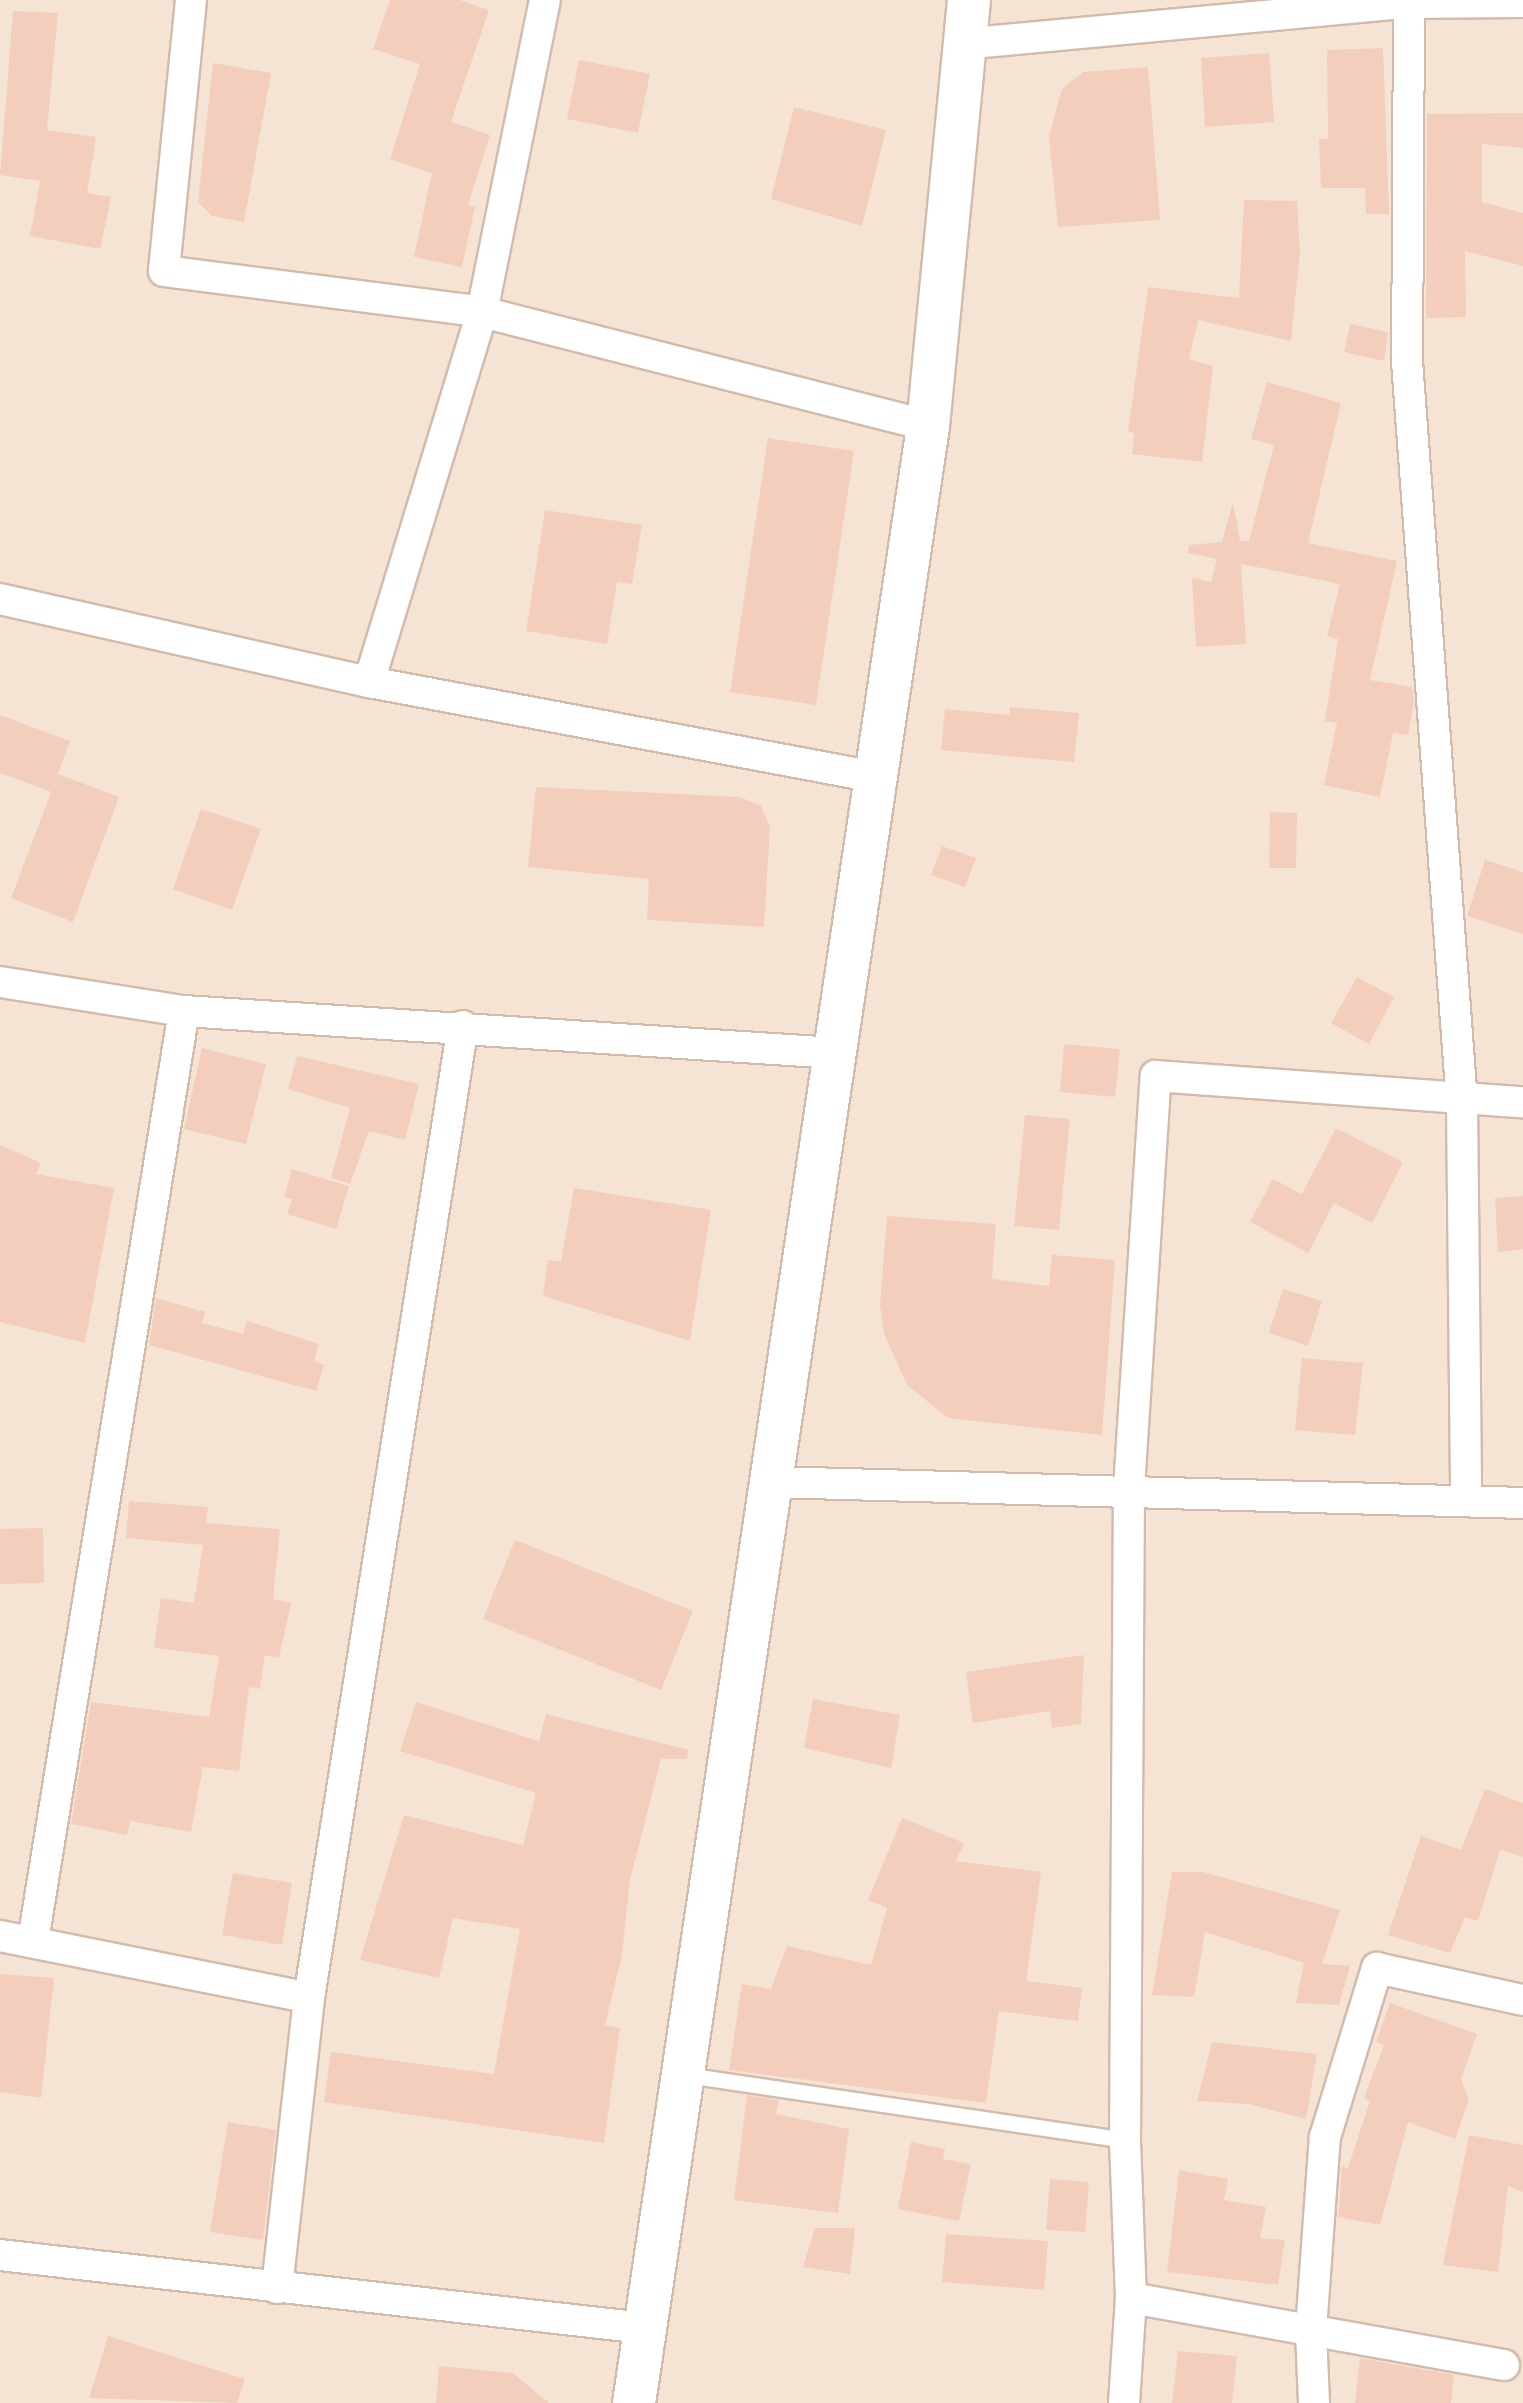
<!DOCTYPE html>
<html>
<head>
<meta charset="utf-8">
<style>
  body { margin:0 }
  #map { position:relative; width:1523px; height:2403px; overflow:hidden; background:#fdf2e6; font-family:"Alegreya Sans",sans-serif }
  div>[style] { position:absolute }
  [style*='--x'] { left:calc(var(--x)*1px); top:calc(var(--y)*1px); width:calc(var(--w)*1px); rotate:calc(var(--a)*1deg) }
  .residential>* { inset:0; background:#f5e4d3 }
  .building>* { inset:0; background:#f4cebc }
  .roads { filter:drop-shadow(2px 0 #d2bbad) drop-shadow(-2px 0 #d2bbad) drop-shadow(0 2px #d2bbad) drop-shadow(0 -2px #d2bbad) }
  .lane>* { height:15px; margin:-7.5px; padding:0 7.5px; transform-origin:7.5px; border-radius:7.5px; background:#fff }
  .street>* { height:30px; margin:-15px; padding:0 15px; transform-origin:15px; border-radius:15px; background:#fff }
  .secondary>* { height:42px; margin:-21px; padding:0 21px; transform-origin:21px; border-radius:21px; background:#fff }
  span { translate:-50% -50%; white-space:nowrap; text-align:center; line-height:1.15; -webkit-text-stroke:8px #fff7ed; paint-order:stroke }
</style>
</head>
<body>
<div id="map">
  <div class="residential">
    <div style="clip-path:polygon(0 0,1523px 0,1523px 2403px,0 2403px)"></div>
  </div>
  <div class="building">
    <div style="clip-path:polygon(390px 0,460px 0,489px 10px,451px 122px,490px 135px,468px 205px,475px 207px,462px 267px,414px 257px,432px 173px,390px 159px,420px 64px,373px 49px)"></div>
    <div style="clip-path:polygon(13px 11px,58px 13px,47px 130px,96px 137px,87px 193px,111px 197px,100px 249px,30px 236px,40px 181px,0 175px)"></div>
    <div style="clip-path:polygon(1383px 48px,1389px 214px,1366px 214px,1365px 188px,1321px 188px,1319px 139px,1328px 139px,1327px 50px)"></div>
    <div style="clip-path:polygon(1269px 53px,1274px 122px,1205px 127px,1201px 58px)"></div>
    <div style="clip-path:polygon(579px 60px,650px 74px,638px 133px,567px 119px)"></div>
    <div style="clip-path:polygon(213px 63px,271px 73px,244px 222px,212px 216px,198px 202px)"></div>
    <div style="clip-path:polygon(1148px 67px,1160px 220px,1058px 227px,1049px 136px,1062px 89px,1083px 72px)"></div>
    <div style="clip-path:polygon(794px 107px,886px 130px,862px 226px,771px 199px)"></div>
    <div style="clip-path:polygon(1523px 113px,1523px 148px,1482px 144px,1482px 202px,1523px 213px,1523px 266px,1465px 251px,1466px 317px,1426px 318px,1427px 114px)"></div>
    <div style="clip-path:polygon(1244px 200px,1297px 201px,1300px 252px,1291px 341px,1198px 320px,1189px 359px,1213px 366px,1202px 462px,1132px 454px,1134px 433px,1128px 432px,1148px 287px,1239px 298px)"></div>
    <div style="clip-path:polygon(1350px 324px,1388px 332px,1384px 361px,1344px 352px)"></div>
    <div style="clip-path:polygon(1267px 382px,1341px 403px,1308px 543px,1397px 561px,1370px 680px,1412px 687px,1414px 702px,1408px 735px,1393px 733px,1380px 797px,1324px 785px,1337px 723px,1325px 721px,1338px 639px,1327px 636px,1340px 584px,1241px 564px,1246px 644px,1196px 647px,1192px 578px,1211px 582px,1217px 559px,1188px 553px,1189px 545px,1222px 542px,1233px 502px,1240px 541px,1249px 541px,1274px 445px,1251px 439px)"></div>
    <div style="clip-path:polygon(768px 438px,854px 451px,816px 705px,730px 692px)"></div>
    <div style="clip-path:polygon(545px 510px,642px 525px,632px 584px,617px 582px,607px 644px,526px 631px)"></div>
    <div style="clip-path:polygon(1010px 707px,1079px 713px,1074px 762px,941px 750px,945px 709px,1009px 715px)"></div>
    <div style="clip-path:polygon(0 715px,70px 741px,51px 792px,0 773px)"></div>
    <div style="clip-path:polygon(58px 774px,119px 797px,73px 922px,11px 898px)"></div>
    <div style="clip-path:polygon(536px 787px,740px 797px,761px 806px,770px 826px,764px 927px,647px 920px,649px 879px,528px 867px)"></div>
    <div style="clip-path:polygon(201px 809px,261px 829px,232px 910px,173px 889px)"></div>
    <div style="clip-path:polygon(1270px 812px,1297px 813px,1296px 868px,1269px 868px)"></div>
    <div style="clip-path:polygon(942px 846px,976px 858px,965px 887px,931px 875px)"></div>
    <div style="clip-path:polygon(1485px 860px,1523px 872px,1523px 934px,1467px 916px)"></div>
    <div style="clip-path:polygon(1357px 977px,1394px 997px,1369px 1044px,1331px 1023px)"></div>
    <div style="clip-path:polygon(1064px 1044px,1120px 1049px,1115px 1097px,1060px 1092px)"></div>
    <div style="clip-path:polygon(202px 1048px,266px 1064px,246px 1144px,184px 1129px)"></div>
    <div style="clip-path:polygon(297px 1056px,419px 1084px,405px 1140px,369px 1131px,350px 1184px,331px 1178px,350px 1108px,288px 1089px)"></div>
    <div style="clip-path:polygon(1025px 1115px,1070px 1119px,1059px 1230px,1014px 1226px)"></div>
    <div style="clip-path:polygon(1336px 1128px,1403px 1162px,1372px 1223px,1334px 1203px,1308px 1253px,1250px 1222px,1273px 1179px,1302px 1194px)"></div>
    <div style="clip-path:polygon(0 1145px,41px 1163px,36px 1174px,114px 1188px,85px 1343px,0 1322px)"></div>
    <div style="clip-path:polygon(292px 1169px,349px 1186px,336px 1229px,287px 1214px,292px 1199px,284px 1197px)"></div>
    <div style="clip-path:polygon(574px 1188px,711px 1210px,690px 1341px,543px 1296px,548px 1260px,561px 1262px)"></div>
    <div style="clip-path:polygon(1523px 1196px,1523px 1249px,1498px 1252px,1495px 1198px)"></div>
    <div style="clip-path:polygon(887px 1216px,996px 1224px,992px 1279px,1049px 1286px,1052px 1255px,1115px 1260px,1102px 1435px,948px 1418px,907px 1385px,884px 1334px,880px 1305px)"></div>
    <div style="clip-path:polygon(1283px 1289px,1322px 1301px,1308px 1346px,1269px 1333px)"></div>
    <div style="clip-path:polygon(156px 1298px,205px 1312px,202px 1323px,243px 1334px,247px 1321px,319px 1344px,314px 1361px,324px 1365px,316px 1391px,149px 1345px)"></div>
    <div style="clip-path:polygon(1302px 1358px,1363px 1363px,1355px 1435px,1295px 1430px)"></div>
    <div style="clip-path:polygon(129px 1501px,208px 1507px,206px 1523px,280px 1529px,273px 1599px,291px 1603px,279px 1658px,265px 1655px,260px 1689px,249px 1687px,239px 1771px,203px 1767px,191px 1832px,130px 1821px,127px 1835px,71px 1824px,91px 1702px,209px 1717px,219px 1656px,154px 1648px,161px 1598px,194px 1603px,203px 1545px,126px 1538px)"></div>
    <div style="clip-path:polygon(43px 1528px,44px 1583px,0 1584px,0 1529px)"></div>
    <div style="clip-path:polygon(515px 1540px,693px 1611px,661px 1690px,483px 1619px)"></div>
    <div style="clip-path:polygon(1084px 1655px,1081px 1724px,1052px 1728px,1050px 1711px,973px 1723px,966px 1672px)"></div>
    <div style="clip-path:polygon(813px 1699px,900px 1715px,891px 1768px,804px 1748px)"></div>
    <div style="clip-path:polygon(416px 1702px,539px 1741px,546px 1714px,689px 1750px,687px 1759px,661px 1759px,630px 1880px,622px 1955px,605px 2025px,620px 2028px,604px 2143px,324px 2102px,331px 2052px,494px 2074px,520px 1929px,453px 1918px,439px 1978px,360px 1960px,404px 1815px,523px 1845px,536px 1793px,400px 1751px)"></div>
    <div style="clip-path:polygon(1485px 1789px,1523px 1803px,1523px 1857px,1500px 1850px,1478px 1921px,1465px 1917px,1450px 1953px,1388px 1935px,1421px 1836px,1461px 1850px)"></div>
    <div style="clip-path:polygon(902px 1818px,964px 1843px,956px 1861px,1041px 1872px,1026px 1981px,1082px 1988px,1078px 2021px,999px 2011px,986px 2103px,729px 2070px,742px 1984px,771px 1989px,787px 1946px,871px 1965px,887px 1908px,868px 1900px)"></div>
    <div style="clip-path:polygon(1172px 1872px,1203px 1872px,1340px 1910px,1322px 1964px,1350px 1966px,1339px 2005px,1296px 2003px,1304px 1963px,1205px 1932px,1194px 1997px,1152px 1995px)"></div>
    <div style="clip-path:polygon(233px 1873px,292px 1883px,282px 1945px,222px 1935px)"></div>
    <div style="clip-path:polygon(0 1974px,54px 1978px,41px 2098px,0 2092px)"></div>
    <div style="clip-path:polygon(1390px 2003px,1477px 2034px,1461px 2079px,1469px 2100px,1455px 2139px,1408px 2122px,1380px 2225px,1338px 2217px,1342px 2167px,1348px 2168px,1370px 2101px,1364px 2098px,1384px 2045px,1376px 2042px)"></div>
    <div style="clip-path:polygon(1212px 2042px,1317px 2054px,1306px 2119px,1249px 2104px,1197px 2101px)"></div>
    <div style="clip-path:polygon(747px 2095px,779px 2100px,776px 2114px,849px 2129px,838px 2213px,734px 2200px)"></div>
    <div style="clip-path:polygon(228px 2122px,276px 2130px,263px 2240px,210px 2232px)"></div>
    <div style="clip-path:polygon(1469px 2135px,1523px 2145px,1523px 2192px,1508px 2186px,1498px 2272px,1443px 2265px)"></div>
    <div style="clip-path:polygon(911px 2142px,945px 2149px,943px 2159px,971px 2164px,959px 2221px,898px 2209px)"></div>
    <div style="clip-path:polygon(1179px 2170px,1228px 2179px,1224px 2200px,1266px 2207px,1260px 2238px,1285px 2240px,1278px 2285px,1167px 2272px)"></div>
    <div style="clip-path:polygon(1050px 2179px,1089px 2182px,1085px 2232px,1046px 2230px)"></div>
    <div style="clip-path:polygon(815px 2228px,855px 2228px,850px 2274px,803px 2267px)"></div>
    <div style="clip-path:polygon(946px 2234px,1048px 2241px,1044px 2290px,942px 2282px)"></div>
    <div style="clip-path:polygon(108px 2336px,245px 2379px,237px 2403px,89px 2398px)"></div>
    <div style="clip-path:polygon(1178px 2351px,1237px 2356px,1232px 2403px,1172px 2403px)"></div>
    <div style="clip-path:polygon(1360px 2358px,1454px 2375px,1451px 2403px,1355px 2403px)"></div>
    <div style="clip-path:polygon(439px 2366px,513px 2373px,549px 2403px,436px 2403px)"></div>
  </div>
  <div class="roads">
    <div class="lane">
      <div style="--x:686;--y:2075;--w:444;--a:8.4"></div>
    </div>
    <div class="street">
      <div style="--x:191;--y:0;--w:272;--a:95.7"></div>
      <div style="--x:164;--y:271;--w:321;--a:7.3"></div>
      <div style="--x:482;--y:312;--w:460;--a:14.3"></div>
      <div style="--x:1409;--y:0;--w:361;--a:90.3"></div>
      <div style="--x:1407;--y:361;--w:743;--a:85.76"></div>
      <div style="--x:1462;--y:1102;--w:399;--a:89.4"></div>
      <div style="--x:962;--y:44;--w:448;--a:-5.3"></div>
      <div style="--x:1408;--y:3;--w:115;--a:-0.5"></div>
      <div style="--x:0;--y:599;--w:378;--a:12.7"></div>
      <div style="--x:369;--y:682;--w:515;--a:10.63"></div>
      <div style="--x:369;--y:682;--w:387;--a:-73"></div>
      <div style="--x:482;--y:312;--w:318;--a:-78.6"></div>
      <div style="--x:0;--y:982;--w:186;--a:9"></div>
      <div style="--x:184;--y:1011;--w:652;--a:3.69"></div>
      <div style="--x:772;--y:1482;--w:751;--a:1.6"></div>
      <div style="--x:0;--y:1936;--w:315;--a:11.3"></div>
      <div style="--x:33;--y:1941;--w:942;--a:-80.78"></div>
      <div style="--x:0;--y:2255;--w:648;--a:6.47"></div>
      <div style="--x:277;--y:2288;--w:292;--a:-83.7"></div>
      <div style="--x:309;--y:1998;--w:984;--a:-81"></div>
      <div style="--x:1131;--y:2298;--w:379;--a:10.2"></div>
      <div style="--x:1124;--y:2403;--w:105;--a:-86.2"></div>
      <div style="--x:1131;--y:2298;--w:158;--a:-92.2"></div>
      <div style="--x:1125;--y:2140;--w:652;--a:-89.65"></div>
      <div style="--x:1129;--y:1488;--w:413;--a:-86.3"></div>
      <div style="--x:1156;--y:1076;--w:368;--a:4.1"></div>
      <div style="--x:1314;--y:2403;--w:73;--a:-92.4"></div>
      <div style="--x:1311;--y:2330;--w:194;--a:-85.9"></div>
      <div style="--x:1325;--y:2137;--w:177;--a:-72.9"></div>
      <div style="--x:1377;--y:1968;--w:149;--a:12.4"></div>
    </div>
    <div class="secondary">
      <div style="--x:634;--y:2403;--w:1999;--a:-81.54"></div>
      <div style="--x:928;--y:426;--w:428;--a:-84.5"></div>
    </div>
  </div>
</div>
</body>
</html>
